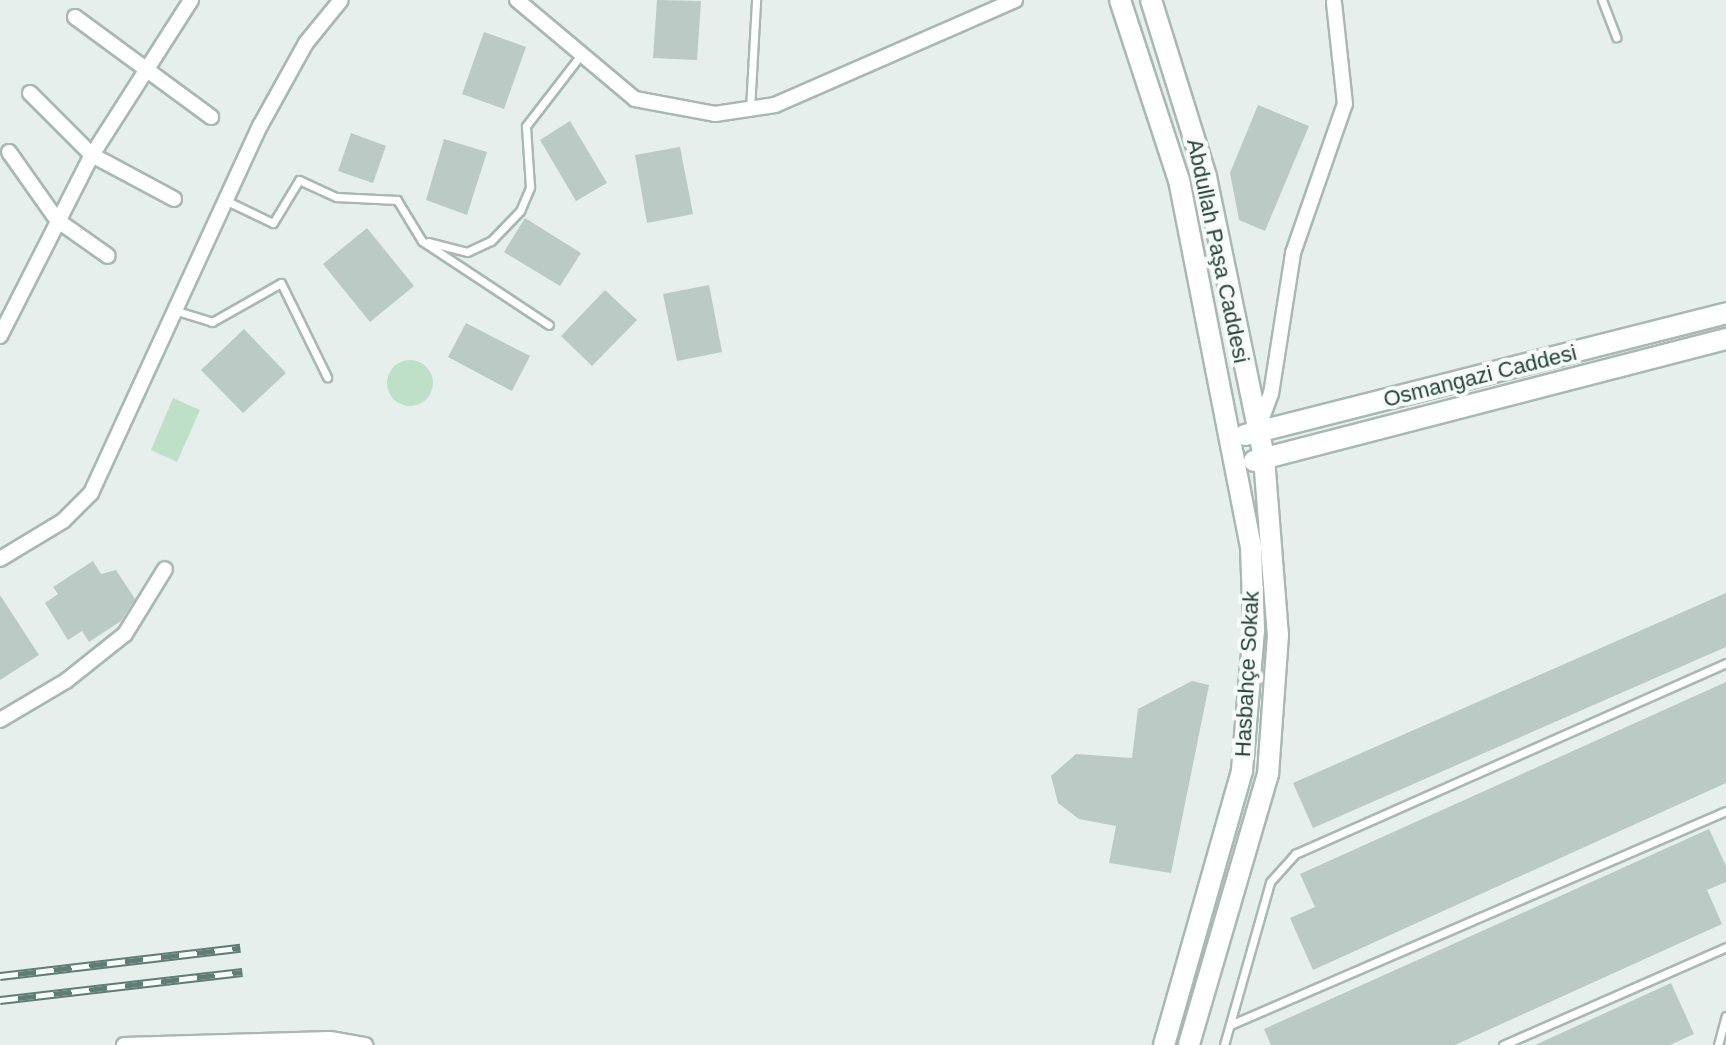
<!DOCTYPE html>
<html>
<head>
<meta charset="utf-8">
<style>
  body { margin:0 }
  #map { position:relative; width:1726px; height:1045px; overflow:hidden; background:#e6efeb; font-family:Helvetica,sans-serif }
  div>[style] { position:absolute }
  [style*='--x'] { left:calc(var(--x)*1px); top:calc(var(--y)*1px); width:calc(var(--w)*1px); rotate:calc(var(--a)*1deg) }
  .green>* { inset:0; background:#bfe0c8 }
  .round { border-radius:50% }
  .building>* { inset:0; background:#bbcac4 }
  .roads { filter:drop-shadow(2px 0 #a8b8b2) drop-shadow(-2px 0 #a8b8b2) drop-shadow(0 2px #a8b8b2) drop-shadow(0 -2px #a8b8b2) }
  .service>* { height:7px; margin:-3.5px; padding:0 3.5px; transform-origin:3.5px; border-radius:3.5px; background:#fff }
  .minor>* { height:14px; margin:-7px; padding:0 7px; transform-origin:7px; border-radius:7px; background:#fff }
  .secondary>* { height:20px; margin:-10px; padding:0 10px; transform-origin:10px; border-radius:10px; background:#fff }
  .rail>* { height:9px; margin-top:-4.5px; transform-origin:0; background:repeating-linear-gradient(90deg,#f7fbf9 0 18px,#5f7d75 0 36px); box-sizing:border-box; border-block:2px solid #5f7d75 }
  span { translate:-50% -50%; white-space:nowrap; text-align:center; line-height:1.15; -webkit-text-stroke:8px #f7fbf9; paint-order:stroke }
  .street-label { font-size:22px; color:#24423a }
</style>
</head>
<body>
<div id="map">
  <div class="green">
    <div class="round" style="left:387px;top:360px;width:46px;height:46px"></div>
    <div style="clip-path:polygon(173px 398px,200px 410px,177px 462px,151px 450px)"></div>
  </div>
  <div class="building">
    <div style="clip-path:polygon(657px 0,701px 1px,697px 60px,653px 58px)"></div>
    <div style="clip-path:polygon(484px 32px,526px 47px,504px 109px,462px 94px)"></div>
    <div style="clip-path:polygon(1258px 105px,1309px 126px,1265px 231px,1239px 220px,1230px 173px)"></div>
    <div style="clip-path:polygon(570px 121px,607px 183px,576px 201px,540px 140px)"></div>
    <div style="clip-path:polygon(351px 133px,386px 146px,373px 183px,338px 171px)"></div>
    <div style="clip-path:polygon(444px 139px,487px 152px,467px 215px,426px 200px)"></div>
    <div style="clip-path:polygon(680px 147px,693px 214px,647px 223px,635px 155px)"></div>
    <div style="clip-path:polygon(525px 218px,581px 253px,560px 286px,504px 252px)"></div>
    <div style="clip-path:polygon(367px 228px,414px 286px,370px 322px,323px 264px)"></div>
    <div style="clip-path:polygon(709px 285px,722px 352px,677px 361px,663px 294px)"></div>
    <div style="clip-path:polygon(605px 290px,637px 320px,592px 366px,561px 336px)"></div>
    <div style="clip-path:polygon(466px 323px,530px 356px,512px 391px,448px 357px)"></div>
    <div style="clip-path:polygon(244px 329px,286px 373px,243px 413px,201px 370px)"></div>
    <div style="clip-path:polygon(93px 561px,101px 574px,116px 570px,135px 599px,121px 621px,89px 642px,82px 631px,68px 640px,45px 603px,58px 594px,53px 587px)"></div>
    <div style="clip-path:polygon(1726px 593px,1726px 647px,1313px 828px,1293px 783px)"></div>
    <div style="clip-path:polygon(0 595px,39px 655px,0 680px)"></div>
    <div style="clip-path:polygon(1192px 681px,1209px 685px,1171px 873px,1109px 863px,1116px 826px,1079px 819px,1058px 803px,1051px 776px,1076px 754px,1132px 758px,1138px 709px)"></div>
    <div style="clip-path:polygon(1726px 682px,1726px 783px,1313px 970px,1290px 918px,1315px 907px,1300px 874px)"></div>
    <div style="clip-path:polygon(1709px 829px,1726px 866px,1726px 882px,1707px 890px,1722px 924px,1455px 1045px,1271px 1045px,1264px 1029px)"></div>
    <div style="clip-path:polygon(1671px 983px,1694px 1034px,1670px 1045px,1535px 1045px)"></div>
  </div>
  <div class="roads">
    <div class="service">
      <div style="--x:1602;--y:0;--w:40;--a:69"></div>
      <div style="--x:750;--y:109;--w:109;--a:-86.8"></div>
      <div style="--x:227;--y:201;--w:51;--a:25.6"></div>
      <div style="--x:273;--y:223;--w:50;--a:-58.8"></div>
      <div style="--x:299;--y:180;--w:41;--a:24.7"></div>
      <div style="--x:336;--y:197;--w:61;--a:2.8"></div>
      <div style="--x:397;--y:200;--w:48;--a:58.6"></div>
      <div style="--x:422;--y:241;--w:152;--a:33.5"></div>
      <div style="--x:428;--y:242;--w:40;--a:14.4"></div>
      <div style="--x:467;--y:252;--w:26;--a:-25"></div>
      <div style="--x:491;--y:241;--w:42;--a:-46"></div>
      <div style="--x:520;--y:211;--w:26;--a:-67"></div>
      <div style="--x:530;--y:187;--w:61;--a:-93.8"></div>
      <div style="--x:526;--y:126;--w:88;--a:-52.4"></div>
      <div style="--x:177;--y:311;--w:37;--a:17"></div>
      <div style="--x:212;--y:322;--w:79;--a:-29.5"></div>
      <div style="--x:281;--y:283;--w:105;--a:63.9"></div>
      <div style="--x:1230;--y:1025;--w:540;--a:-23.34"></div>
      <div style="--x:1224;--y:1045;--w:169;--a:-74.2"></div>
      <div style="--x:1270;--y:882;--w:38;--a:-48"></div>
      <div style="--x:1295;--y:854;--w:471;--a:-23.9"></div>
      <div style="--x:1503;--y:1045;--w:244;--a:-23.7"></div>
      <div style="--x:1718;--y:1045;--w:30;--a:-75"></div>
    </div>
    <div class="minor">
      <div style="--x:517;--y:0;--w:154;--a:40"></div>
      <div style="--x:635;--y:99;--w:81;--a:10.6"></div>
      <div style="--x:715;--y:114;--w:61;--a:-8.5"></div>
      <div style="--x:775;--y:105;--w:262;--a:-23.6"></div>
      <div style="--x:75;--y:17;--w:169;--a:36.3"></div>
      <div style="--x:30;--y:93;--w:88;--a:45"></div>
      <div style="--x:92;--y:155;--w:93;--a:28.2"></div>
      <div style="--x:9;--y:152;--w:83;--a:54.8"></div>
      <div style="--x:57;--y:220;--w:62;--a:35.2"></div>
      <div style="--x:0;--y:336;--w:203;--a:-63.1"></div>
      <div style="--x:92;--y:155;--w:184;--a:-57.4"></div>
      <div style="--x:1258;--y:429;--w:37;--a:-70"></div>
      <div style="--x:1271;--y:394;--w:143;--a:-81.1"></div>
      <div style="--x:1293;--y:253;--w:158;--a:-70.8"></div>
      <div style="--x:1345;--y:104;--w:102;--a:-96.2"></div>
      <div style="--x:0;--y:559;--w:74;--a:-31.1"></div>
      <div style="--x:63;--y:521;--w:40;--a:-45"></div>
      <div style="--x:91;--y:493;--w:404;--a:-65.3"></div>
      <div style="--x:260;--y:126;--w:95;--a:-61"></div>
      <div style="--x:306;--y:43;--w:55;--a:-50.9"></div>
      <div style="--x:0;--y:720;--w:77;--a:-30.6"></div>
      <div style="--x:66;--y:681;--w:75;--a:-38.5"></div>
      <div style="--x:125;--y:634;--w:76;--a:-58.4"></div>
      <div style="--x:124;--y:1045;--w:206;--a:-1.7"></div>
      <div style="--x:330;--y:1039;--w:36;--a:10"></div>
    </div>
    <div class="secondary">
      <div style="--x:1120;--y:0;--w:189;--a:71.9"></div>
      <div style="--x:1179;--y:180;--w:375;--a:78.9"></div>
      <div style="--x:1251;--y:548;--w:82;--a:87.9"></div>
      <div style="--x:1254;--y:630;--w:142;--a:94.9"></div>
      <div style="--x:1242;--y:771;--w:285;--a:105.9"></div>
      <div style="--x:1151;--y:0;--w:185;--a:72.7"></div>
      <div style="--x:1206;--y:177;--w:287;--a:78.3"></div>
      <div style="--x:1264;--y:458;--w:178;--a:85.5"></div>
      <div style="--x:1278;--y:635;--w:139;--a:94.1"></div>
      <div style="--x:1268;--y:774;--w:282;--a:106.3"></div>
      <div style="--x:1245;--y:435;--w:496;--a:-14.2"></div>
      <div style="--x:1254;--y:461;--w:488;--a:-14.5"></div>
    </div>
  </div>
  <div class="rail">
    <div style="--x:0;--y:976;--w:242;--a:-6.7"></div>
    <div style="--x:0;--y:1000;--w:244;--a:-6.6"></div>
  </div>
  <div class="street-label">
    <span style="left:1218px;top:251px;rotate:78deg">Abdullah Paşa Caddesi</span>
    <span style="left:1480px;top:376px;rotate:-14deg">Osmangazi Caddesi</span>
    <span style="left:1247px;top:674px;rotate:-87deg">Hasbahçe Sokak</span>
  </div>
</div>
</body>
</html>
